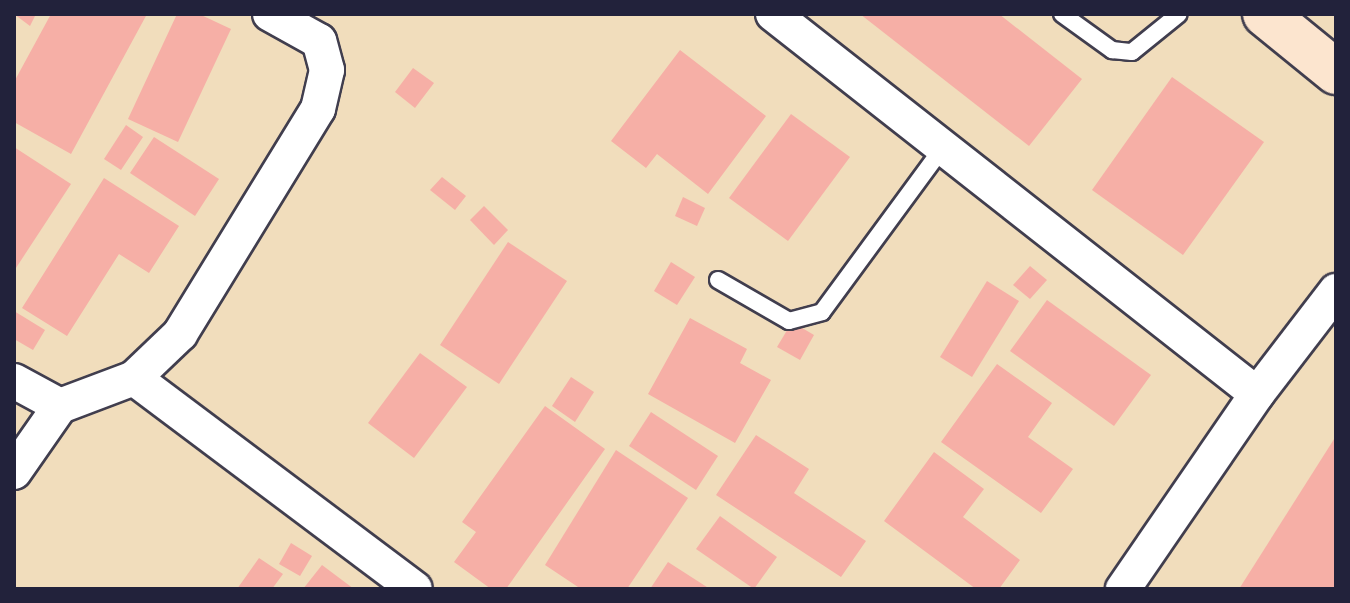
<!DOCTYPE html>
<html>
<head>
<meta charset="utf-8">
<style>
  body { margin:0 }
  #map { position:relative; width:1350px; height:603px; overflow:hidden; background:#f1ddbc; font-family:"Indie Flower",sans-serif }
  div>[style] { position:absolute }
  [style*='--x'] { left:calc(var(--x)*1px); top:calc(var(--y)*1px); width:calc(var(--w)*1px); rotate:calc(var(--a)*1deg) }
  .building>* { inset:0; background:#f6afa6 }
  .roads { filter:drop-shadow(2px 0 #413e4e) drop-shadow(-2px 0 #413e4e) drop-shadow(0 2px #413e4e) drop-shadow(0 -2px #413e4e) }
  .service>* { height:16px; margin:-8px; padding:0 8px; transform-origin:8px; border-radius:8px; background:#fff }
  .minor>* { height:34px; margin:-17px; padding:0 17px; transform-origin:17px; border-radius:17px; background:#fff }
  .secondary>* { height:44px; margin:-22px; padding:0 22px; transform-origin:22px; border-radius:22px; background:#fce5cf }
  span { translate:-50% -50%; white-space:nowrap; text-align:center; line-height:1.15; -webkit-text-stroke:6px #fdfcf7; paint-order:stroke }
  .frame { position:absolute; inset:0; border:16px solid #22223b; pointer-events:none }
</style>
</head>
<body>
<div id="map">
  <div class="building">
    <div style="clip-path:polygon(14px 14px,36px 14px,30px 26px)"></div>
    <div style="clip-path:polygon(51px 14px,147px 14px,71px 154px,14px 122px,14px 82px)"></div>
    <div style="clip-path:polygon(177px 14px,199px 14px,231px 29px,178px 142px,128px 119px)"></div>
    <div style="clip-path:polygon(860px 14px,999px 14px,1082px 79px,1029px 146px)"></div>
    <div style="clip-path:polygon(680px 50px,766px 116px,708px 194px,657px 154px,646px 168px,611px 141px)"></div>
    <div style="clip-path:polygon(413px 68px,434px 83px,415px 108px,395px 92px)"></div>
    <div style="clip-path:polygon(1172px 77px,1264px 142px,1183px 255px,1092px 190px)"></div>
    <div style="clip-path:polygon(791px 114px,850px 157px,788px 241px,729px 198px)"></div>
    <div style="clip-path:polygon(126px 125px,143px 137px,121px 170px,104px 159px)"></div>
    <div style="clip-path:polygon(154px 137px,219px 179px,195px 216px,130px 173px)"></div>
    <div style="clip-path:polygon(14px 147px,71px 184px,14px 271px)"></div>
    <div style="clip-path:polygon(442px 177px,466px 196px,455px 210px,430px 190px)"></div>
    <div style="clip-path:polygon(104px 178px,179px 226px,149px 273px,119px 254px,67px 336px,22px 308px)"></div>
    <div style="clip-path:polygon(683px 197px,705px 208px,697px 226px,675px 216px)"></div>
    <div style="clip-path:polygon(484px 206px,508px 230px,494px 245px,470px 220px)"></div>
    <div style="clip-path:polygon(508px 242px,567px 281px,499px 384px,440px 345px)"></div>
    <div style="clip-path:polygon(671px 262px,695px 277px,677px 305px,654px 291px)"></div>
    <div style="clip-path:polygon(1030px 266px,1047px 280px,1030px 299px,1013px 285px)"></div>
    <div style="clip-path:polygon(987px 281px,1019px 301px,972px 377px,940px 357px)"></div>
    <div style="clip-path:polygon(1047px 300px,1151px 375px,1114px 426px,1010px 351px)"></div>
    <div style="clip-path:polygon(14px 311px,45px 330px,33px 350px,14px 339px)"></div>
    <div style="clip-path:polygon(690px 318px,747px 349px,740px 363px,771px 380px,735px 443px,648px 394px)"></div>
    <div style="clip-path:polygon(792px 322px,814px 335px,800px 360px,777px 347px)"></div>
    <div style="clip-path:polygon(420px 353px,467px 387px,414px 458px,368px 423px)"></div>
    <div style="clip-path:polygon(997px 364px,1052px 403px,1028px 437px,1073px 469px,1041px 513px,941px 442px)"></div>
    <div style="clip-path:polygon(571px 377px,594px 392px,575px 422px,552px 406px)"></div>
    <div style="clip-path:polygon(545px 406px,605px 449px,506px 589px,491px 589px,454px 562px,476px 532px,462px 522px)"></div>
    <div style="clip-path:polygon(651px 412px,718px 456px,696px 490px,629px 446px)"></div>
    <div style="clip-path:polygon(756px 435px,809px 469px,794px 493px,866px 541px,841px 577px,716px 495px)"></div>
    <div style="clip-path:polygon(1336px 436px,1336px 589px,1239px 589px)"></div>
    <div style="clip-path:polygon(616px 450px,688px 498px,627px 589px,581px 589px,545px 565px)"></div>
    <div style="clip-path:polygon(934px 452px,984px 489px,963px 517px,1020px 560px,999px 589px,976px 589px,884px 521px)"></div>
    <div style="clip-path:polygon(720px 516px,777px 557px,754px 589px,696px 549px)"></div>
    <div style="clip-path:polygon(291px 543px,312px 556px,300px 576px,279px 564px)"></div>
    <div style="clip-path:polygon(259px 558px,283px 574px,272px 589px,237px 589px)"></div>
    <div style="clip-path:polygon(668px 562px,710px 589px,650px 589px)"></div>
    <div style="clip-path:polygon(322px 565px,354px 589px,303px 589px)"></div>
  </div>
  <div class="roads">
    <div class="service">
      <div style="--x:1062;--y:14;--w:62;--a:35.8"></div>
      <div style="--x:1112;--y:50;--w:20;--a:6"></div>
      <div style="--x:1132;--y:52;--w:60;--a:-39"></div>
      <div style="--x:718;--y:280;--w:82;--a:30"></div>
      <div style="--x:789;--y:321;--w:34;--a:-15"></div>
      <div style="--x:822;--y:312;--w:206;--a:-53.7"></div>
    </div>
    <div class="minor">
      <div style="--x:773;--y:14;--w:615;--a:38.14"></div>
      <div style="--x:1257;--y:394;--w:237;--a:124.5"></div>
      <div style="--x:134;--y:378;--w:64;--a:-43.7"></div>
      <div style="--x:180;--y:334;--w:264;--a:-58.5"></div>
      <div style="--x:318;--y:109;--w:40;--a:-77"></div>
      <div style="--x:327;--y:70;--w:30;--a:-105"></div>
      <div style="--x:319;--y:41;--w:56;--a:-151.1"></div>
      <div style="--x:14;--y:381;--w:52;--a:28.5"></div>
      <div style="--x:60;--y:406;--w:79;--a:-20.7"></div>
      <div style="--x:134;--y:378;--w:351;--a:36.9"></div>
      <div style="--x:1257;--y:394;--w:130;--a:-52.5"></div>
      <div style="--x:14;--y:472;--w:80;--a:-55.1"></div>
    </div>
    <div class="secondary">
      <div style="--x:1265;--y:14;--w:92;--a:39.2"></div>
    </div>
  </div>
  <div class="frame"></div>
</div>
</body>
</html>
